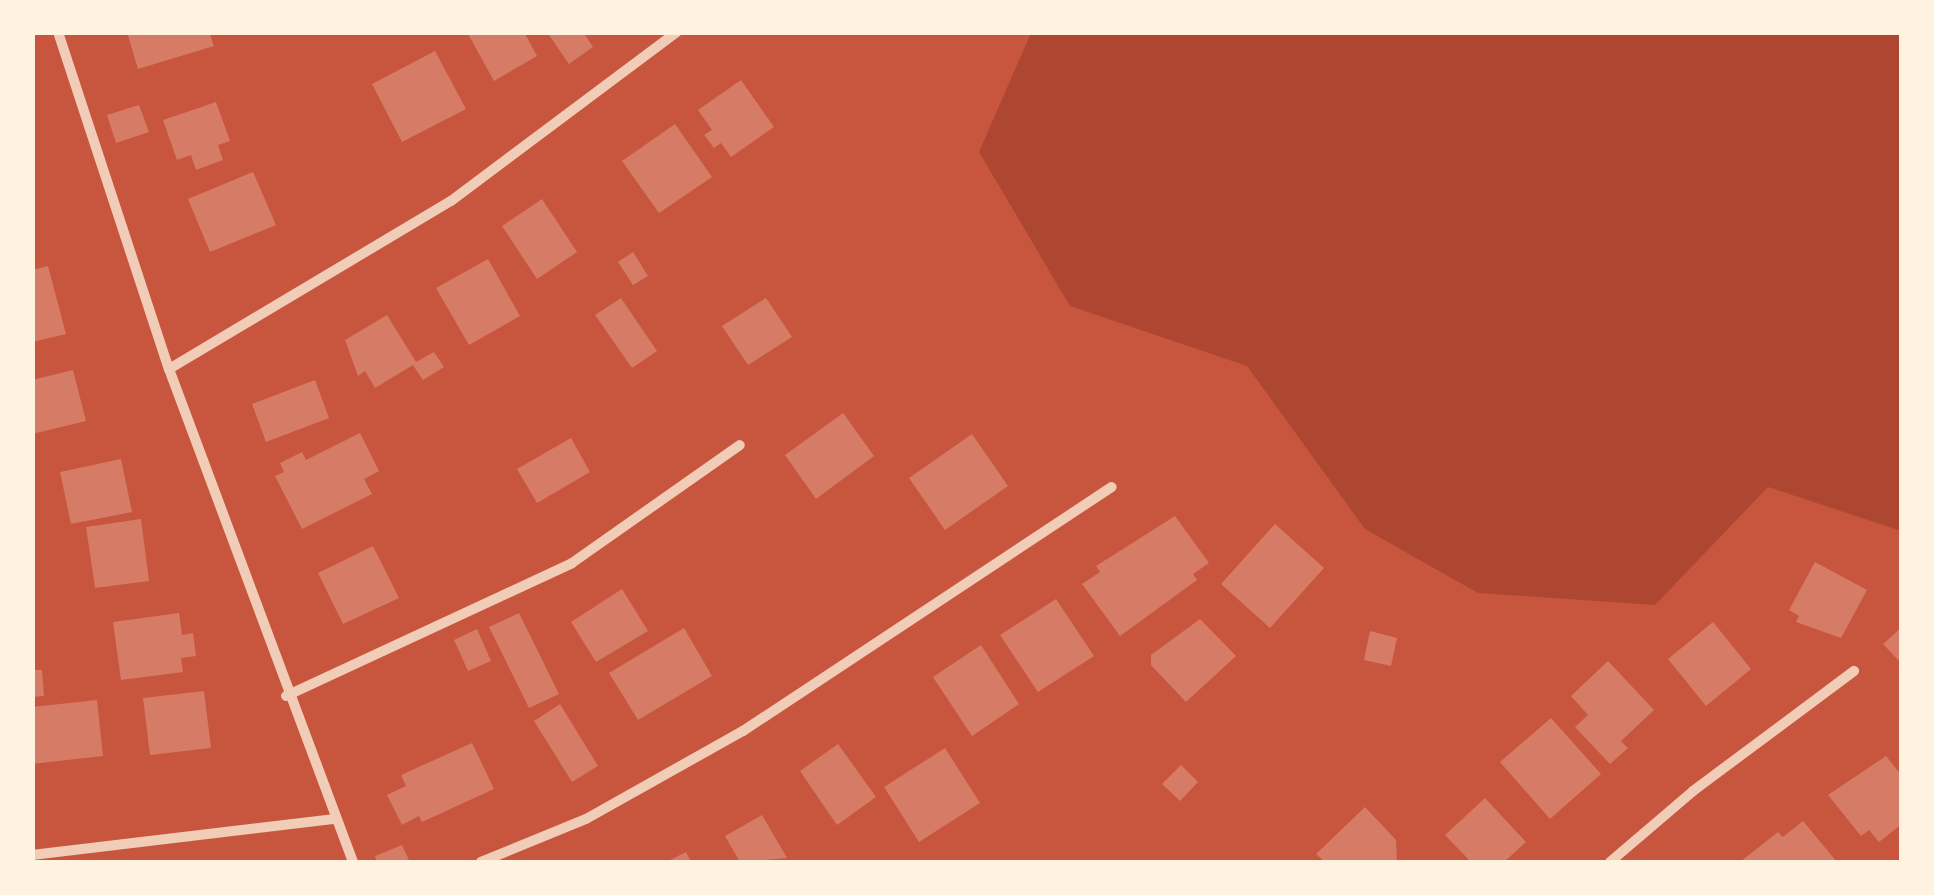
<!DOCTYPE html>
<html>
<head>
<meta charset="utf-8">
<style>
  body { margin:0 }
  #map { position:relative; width:1934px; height:895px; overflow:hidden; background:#c8553d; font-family:"Source Sans 3",sans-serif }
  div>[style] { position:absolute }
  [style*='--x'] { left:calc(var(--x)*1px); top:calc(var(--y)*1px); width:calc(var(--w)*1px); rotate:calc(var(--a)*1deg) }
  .green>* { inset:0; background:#ae4732 }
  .building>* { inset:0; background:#d67c66 }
  .minor>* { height:10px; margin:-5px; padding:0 5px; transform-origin:5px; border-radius:5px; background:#f1ccb7 }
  span { translate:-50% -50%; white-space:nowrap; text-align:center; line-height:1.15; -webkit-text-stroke:8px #fff3e0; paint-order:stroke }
  .frame { position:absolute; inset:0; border:35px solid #fff3e0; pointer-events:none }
</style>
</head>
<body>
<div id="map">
  <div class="green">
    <div style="clip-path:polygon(1031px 33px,1901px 33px,1901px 531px,1768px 487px,1655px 605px,1478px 593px,1365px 529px,1247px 366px,1070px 306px,979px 152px)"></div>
  </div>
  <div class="building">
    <div style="clip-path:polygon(127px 32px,209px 32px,214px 46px,138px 69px)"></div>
    <div style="clip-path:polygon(467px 32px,524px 32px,537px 56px,494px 81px)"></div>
    <div style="clip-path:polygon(547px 32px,583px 32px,593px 47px,569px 64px)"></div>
    <div style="clip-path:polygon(435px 51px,466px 109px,402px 142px,372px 84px)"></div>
    <div style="clip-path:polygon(741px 80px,774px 127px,731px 157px,721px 143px,714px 148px,704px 135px,712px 130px,698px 110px)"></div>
    <div style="clip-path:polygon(216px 102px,230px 141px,218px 145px,223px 160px,196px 170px,191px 155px,177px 160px,163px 120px)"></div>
    <div style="clip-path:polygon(139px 105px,149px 132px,116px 143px,107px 115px)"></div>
    <div style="clip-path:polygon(675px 124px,712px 177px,659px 213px,622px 161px)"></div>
    <div style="clip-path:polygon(253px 172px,276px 225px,210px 252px,188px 199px)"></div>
    <div style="clip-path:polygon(542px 199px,577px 252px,537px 279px,502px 226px)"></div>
    <div style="clip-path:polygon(633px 252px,648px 276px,633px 285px,618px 262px)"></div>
    <div style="clip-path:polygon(488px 259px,520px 316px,469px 345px,436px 288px)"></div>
    <div style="clip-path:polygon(48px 266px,66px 334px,32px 342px,32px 270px)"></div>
    <div style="clip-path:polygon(621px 298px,657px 351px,632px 368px,595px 315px)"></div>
    <div style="clip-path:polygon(766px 298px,792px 337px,748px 365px,722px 326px)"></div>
    <div style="clip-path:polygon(387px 315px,416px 362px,434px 352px,444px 367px,423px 380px,413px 365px,375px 388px,365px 371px,358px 376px,345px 340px)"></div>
    <div style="clip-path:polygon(73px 370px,86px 421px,32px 434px,32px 380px)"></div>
    <div style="clip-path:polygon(315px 380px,329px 418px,266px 442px,252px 404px)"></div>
    <div style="clip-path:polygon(843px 413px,874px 456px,816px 499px,785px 455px)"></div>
    <div style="clip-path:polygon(360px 433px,379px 471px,364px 479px,372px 494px,302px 529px,275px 476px,284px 472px,280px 463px,302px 452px,306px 460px)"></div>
    <div style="clip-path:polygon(972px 434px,1008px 486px,945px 530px,909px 478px)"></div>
    <div style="clip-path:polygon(571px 438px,590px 472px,537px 503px,517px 469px)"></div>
    <div style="clip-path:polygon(121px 459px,132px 512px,71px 524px,60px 472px)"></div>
    <div style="clip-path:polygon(1175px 516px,1209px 563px,1193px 574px,1197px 580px,1120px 636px,1082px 584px,1100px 572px,1096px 566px)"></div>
    <div style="clip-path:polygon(141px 519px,149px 581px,95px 588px,86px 527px)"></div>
    <div style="clip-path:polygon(1275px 524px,1324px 568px,1270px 628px,1221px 584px)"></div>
    <div style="clip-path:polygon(373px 546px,399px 598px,343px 624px,318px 573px)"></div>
    <div style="clip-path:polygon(1815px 562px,1867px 590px,1841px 638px,1796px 622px,1799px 616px,1789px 610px)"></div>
    <div style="clip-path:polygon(622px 589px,648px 631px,596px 662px,571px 622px)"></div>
    <div style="clip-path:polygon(1056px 599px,1094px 656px,1038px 692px,1000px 635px)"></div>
    <div style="clip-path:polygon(179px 613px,182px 635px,193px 633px,196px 656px,181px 658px,183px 672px,121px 680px,113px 622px)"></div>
    <div style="clip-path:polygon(519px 613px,559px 694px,529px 708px,489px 627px)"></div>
    <div style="clip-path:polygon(1200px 619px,1236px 656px,1186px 702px,1151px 665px,1151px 655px)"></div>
    <div style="clip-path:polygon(1713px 622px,1751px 669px,1706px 706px,1668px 659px)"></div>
    <div style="clip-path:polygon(1902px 627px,1902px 664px,1883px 644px)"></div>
    <div style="clip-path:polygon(684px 628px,712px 676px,638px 720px,609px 673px)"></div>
    <div style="clip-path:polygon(477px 629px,491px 661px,468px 671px,454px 640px)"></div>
    <div style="clip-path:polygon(1370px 631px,1397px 638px,1391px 666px,1364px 660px)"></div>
    <div style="clip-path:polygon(981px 645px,1019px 704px,972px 736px,933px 677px)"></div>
    <div style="clip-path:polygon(1608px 661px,1654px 710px,1621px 741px,1628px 748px,1610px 764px,1575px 727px,1588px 715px,1571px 696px)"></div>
    <div style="clip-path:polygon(32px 670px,42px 670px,44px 696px,32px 697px)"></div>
    <div style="clip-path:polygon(204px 691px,211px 748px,150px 755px,143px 698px)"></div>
    <div style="clip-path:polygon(97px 700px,103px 756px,32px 764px,32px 707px)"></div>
    <div style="clip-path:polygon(560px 704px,598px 766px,572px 782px,534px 721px)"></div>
    <div style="clip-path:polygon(1551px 718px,1601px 774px,1550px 819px,1500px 762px)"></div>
    <div style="clip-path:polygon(472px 743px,494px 789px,422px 822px,419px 816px,402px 825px,387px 795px,406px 786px,401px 775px)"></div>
    <div style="clip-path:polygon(838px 744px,876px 797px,837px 825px,800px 771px)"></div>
    <div style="clip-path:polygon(945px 748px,980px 803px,919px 842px,884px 787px)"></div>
    <div style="clip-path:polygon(1886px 756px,1902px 776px,1902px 824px,1879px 842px,1869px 830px,1861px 836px,1828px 795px)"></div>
    <div style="clip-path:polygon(1181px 765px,1198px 782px,1180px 801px,1162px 784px)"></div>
    <div style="clip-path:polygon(1485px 798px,1526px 842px,1504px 862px,1471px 862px,1445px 835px)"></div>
    <div style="clip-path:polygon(1365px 807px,1396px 840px,1397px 862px,1325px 862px,1316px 854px)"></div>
    <div style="clip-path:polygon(762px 815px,787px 858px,740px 862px,725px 836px)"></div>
    <div style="clip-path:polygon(1803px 821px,1837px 862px,1740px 862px,1778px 832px,1783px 837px)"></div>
    <div style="clip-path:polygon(402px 845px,410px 862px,377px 862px,375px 856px)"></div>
    <div style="clip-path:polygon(686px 852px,691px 862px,666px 862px)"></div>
  </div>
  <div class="minor">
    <div style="--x:58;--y:32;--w:355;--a:71.8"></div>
    <div style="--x:169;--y:369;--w:526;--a:69.53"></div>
    <div style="--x:169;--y:369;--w:328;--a:-30.8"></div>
    <div style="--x:451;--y:201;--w:282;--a:-36.8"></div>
    <div style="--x:286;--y:696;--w:315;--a:-24.9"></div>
    <div style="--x:572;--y:563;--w:205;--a:-35.1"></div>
    <div style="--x:32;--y:855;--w:303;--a:-6.8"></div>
    <div style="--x:481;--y:862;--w:113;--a:-22.3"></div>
    <div style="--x:586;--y:819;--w:180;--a:-29.3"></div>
    <div style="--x:743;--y:731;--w:442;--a:-33.5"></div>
    <div style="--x:1610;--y:862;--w:109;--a:-40.5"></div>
    <div style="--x:1693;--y:791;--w:201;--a:-36.7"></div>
  </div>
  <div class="frame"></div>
</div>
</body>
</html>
